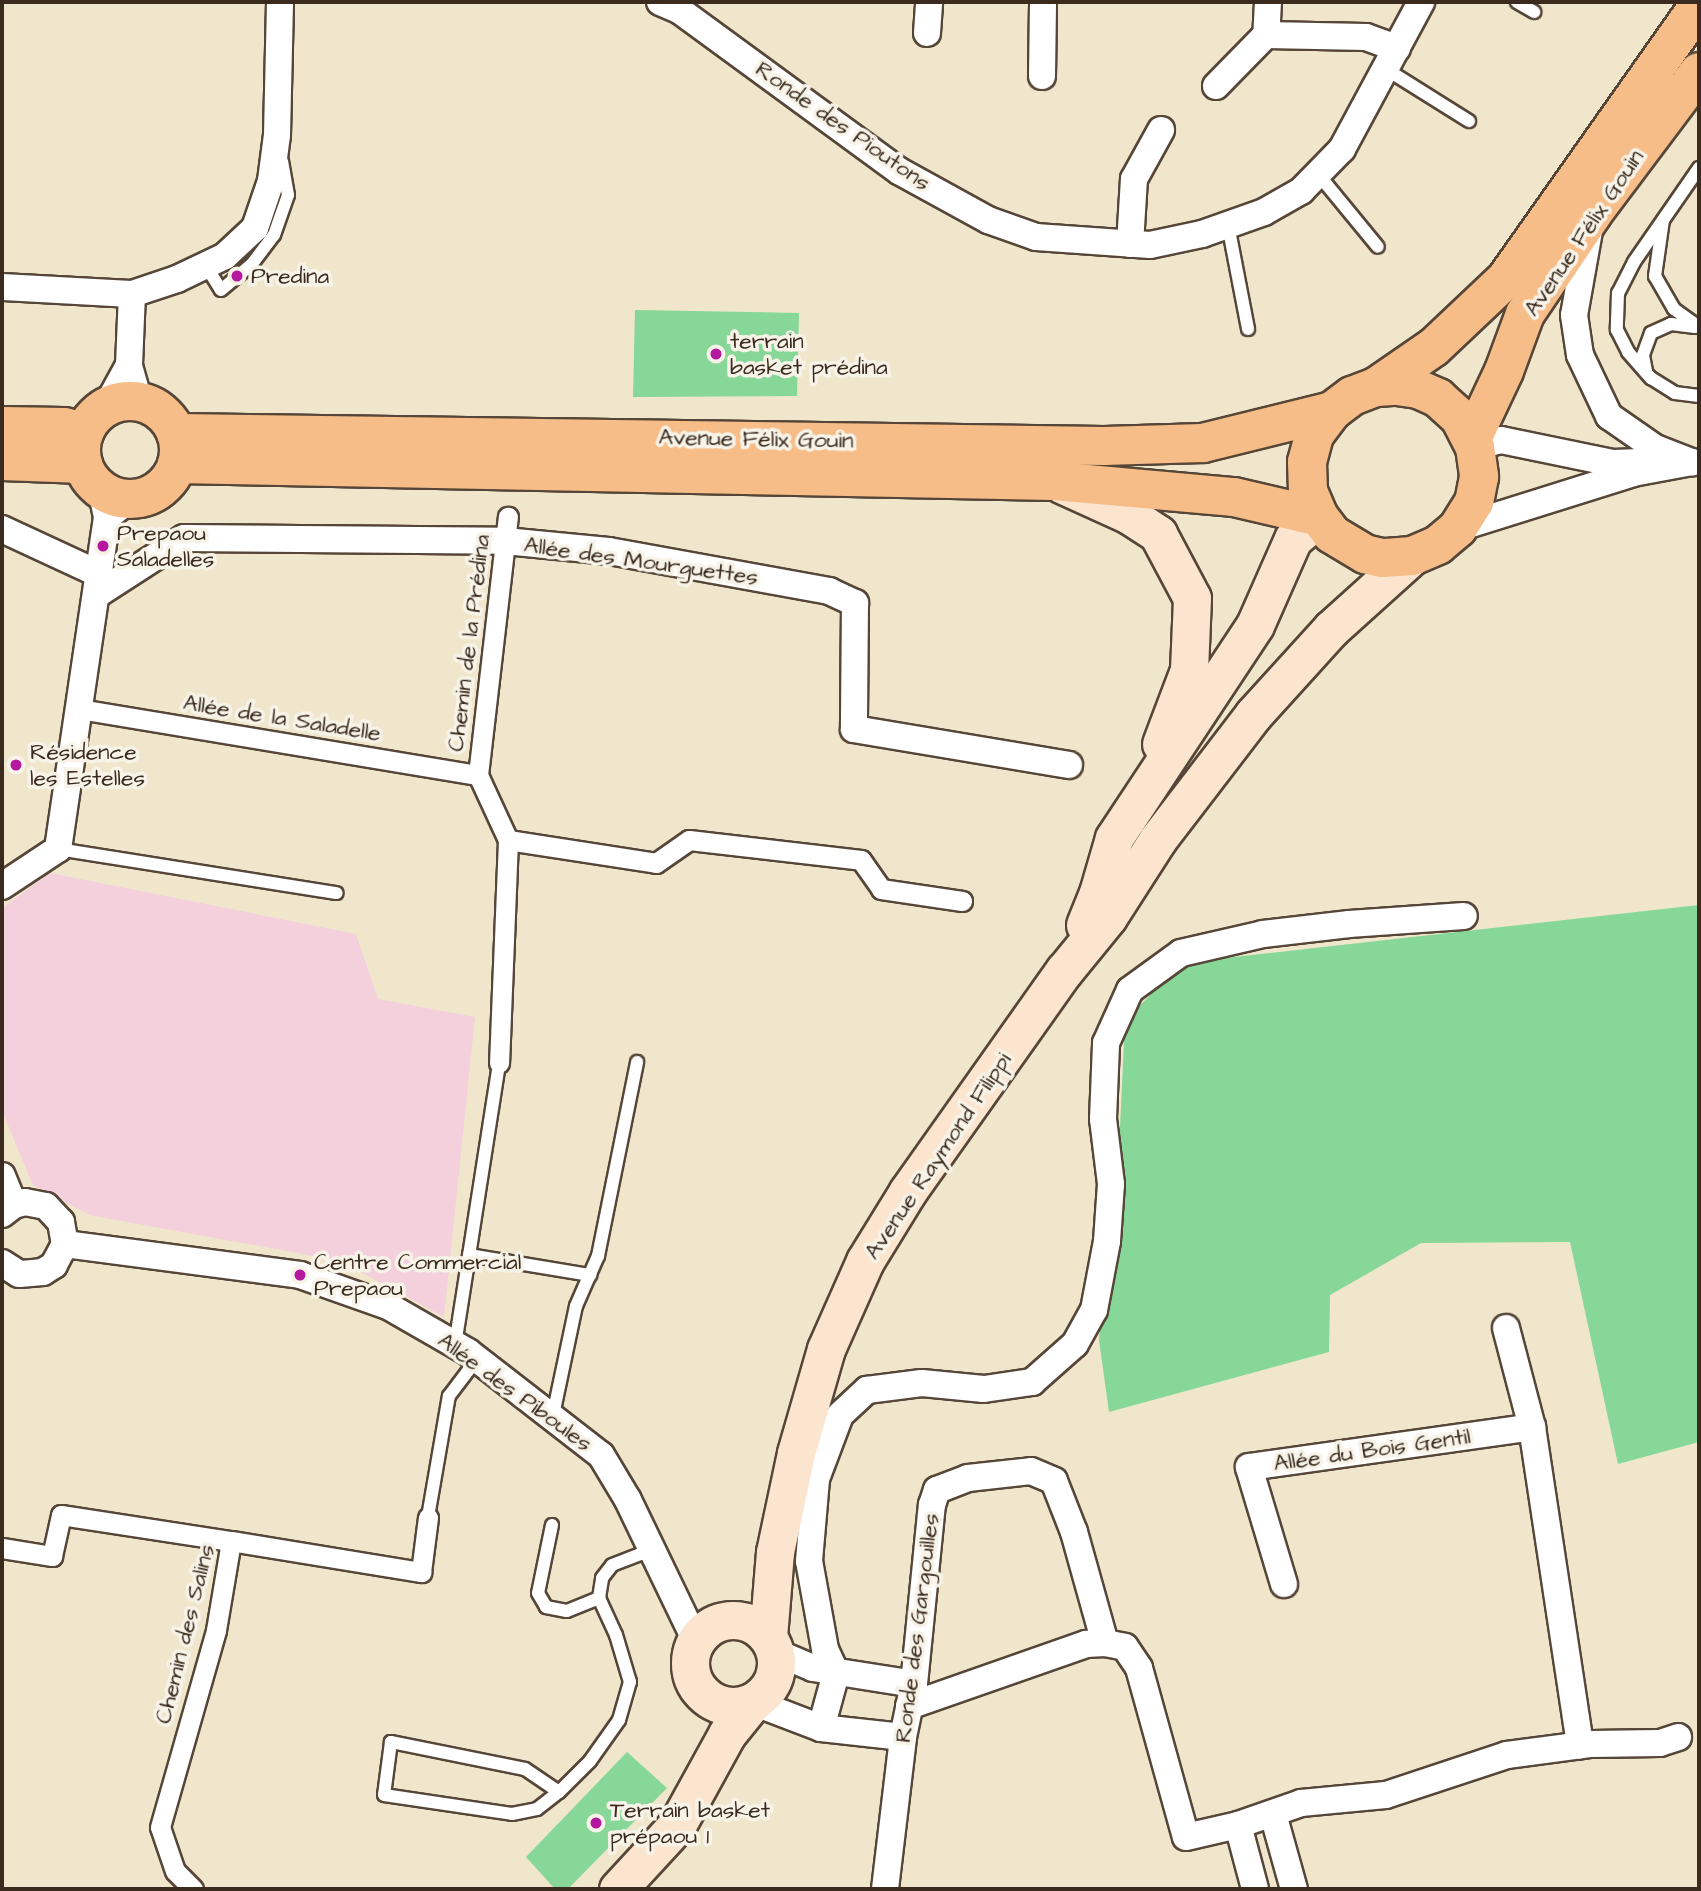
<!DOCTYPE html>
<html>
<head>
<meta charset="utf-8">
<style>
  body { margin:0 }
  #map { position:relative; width:1701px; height:1891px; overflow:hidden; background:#f0e6cc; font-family:"Architects Daughter",sans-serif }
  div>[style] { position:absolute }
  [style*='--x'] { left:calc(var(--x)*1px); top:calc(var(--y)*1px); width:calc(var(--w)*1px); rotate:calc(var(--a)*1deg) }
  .built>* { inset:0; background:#f4cfdc }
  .green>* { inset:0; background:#86d798 }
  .roads { filter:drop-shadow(2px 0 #564638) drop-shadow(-2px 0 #564638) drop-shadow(0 2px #564638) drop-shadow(0 -2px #564638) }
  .service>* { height:12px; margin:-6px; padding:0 6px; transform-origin:6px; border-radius:6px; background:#fff }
  .pedestrian>* { height:19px; margin:-9.5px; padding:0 9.5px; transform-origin:9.5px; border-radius:9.5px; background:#fff }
  .minor>* { height:26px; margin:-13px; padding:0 13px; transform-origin:13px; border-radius:13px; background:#fff }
  .secondary>* { height:37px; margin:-18.5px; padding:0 18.5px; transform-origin:18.5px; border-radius:18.5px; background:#fce5cf }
  .secondary>.ring { margin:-18.5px; padding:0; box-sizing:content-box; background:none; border:37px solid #fce5cf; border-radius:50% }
  .primary>* { height:38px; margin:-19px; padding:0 19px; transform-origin:19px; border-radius:19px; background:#f7bd88 }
  .primary>.ring { margin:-19px; padding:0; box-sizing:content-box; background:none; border:38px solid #f7bd88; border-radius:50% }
  .dots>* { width:19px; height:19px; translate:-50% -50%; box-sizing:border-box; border:4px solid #f7f3e8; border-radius:50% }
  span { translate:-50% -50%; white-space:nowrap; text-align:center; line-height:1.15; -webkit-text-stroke:7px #f7f3e8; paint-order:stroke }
  .street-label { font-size:23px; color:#3b2a1e }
  .poi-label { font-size:23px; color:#3b2a1e }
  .left { translate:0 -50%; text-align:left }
  .frame { position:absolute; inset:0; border:4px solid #3b2a1e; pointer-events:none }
</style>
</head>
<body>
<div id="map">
  <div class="built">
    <div style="clip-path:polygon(50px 873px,356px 934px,378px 999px,475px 1017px,444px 1317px,341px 1261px,89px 1215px,33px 1185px,2px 1111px,2px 908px)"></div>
  </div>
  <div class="green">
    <div style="clip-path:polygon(635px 310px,799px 313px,797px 396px,633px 397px)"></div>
    <div style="clip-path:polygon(1699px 905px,1699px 1442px,1618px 1464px,1570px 1242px,1421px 1243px,1330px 1295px,1329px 1352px,1109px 1412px,1099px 1340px,1119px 1148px,1125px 1021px,1181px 963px)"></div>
    <div style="clip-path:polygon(627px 1752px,667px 1788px,568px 1889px,555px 1889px,526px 1857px)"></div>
  </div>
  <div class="roads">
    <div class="service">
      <div style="--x:1517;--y:2;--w:20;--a:30"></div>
      <div style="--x:1386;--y:69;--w:98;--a:32.1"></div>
      <div style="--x:1699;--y:168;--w:114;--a:124.7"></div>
      <div style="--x:1634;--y:262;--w:35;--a:117"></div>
      <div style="--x:1618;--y:293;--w:37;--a:92"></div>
      <div style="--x:1617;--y:330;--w:25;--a:63"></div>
      <div style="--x:1628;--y:352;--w:35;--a:49"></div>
      <div style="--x:1651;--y:378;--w:28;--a:32"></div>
      <div style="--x:1675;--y:393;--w:24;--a:7"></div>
      <div style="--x:1318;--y:174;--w:94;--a:50.6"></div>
      <div style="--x:1663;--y:220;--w:57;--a:98.1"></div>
      <div style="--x:1655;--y:276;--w:38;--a:60"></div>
      <div style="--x:1674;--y:309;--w:31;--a:36"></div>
      <div style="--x:1228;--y:225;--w:106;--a:79.1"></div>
      <div style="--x:206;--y:266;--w:28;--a:58"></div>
      <div style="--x:221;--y:290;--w:40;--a:-40"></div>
      <div style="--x:252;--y:264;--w:36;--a:-53"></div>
      <div style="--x:274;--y:235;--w:42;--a:-70.7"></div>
      <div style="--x:288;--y:195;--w:34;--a:-100"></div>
      <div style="--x:1646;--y:371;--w:16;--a:-101"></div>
      <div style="--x:1643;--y:355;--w:23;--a:-70"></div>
      <div style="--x:1651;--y:333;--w:22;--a:-24"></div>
      <div style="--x:1671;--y:324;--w:24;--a:7"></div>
      <div style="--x:58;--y:849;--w:282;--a:9"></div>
      <div style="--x:469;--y:1255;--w:123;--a:9.4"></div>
      <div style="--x:455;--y:1345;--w:285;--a:-81.1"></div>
      <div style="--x:553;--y:1415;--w:111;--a:-78.1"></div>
      <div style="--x:576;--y:1306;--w:55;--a:-66.3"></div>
      <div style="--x:598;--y:1256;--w:198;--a:-78.6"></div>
      <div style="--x:428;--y:1517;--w:123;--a:-80.2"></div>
      <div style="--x:449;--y:1396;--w:46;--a:-52.9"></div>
      <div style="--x:552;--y:1525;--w:69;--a:101.6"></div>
      <div style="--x:538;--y:1593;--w:16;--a:60"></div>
      <div style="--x:546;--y:1607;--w:21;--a:11"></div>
      <div style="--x:567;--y:1611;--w:35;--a:-22"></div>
      <div style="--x:559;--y:1792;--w:41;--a:-145.9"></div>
      <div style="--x:525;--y:1769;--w:137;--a:-168.6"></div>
      <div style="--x:391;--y:1742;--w:53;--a:97.5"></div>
      <div style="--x:384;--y:1795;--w:129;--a:8.4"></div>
      <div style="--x:512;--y:1814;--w:25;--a:-11"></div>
      <div style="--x:537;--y:1809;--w:28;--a:-38"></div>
      <div style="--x:559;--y:1792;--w:44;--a:-45"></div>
      <div style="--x:590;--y:1761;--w:50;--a:-54.7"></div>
      <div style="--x:619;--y:1720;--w:40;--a:-74"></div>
      <div style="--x:630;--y:1682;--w:49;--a:-106.6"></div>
      <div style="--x:616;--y:1635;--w:41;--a:-114.7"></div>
      <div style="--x:599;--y:1598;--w:20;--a:-81"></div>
      <div style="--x:602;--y:1578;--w:16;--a:-52"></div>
      <div style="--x:612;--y:1565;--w:42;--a:-21"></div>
    </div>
    <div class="pedestrian">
      <div style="--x:79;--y:709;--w:404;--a:9.4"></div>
      <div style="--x:478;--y:775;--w:72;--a:65.2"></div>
      <div style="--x:508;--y:840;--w:223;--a:92.3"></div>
      <div style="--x:478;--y:775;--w:260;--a:-83.4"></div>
      <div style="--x:508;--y:840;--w:150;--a:8.8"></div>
      <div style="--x:656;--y:863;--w:40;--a:-34.9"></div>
      <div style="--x:689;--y:840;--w:173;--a:6.6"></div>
      <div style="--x:861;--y:860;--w:35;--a:55"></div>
      <div style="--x:881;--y:889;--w:82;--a:8.4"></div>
      <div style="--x:2;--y:1548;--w:51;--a:9.1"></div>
      <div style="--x:52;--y:1556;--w:42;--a:-77.6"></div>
      <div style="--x:61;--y:1515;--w:172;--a:8.7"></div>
      <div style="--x:193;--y:1889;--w:25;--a:-135"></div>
      <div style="--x:175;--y:1871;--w:46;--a:-108.8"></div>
      <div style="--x:160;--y:1827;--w:205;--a:-74.1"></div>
      <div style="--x:216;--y:1630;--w:90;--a:-80.4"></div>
      <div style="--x:231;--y:1541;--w:193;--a:9.3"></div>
      <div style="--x:421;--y:1572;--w:55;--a:-82.7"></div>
    </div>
    <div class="minor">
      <div style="--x:660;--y:2;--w:21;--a:23"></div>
      <div style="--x:679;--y:10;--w:273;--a:36.2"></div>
      <div style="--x:899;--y:171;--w:102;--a:28.8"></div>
      <div style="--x:988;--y:220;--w:51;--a:19.5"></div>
      <div style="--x:1036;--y:237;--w:114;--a:4"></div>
      <div style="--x:1150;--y:245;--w:53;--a:-11.9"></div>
      <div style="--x:1202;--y:234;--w:66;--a:-19.5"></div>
      <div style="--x:1264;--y:212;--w:43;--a:-29.6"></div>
      <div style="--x:1301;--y:191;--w:59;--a:-45.7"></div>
      <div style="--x:1342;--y:149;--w:167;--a:-61.7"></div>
      <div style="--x:1268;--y:2;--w:33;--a:93"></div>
      <div style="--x:1266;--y:35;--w:100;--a:1.1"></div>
      <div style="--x:1366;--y:37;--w:33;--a:20"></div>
      <div style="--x:927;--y:33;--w:31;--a:-86"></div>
      <div style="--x:1042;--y:76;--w:74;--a:-89.2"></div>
      <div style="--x:1216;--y:86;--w:71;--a:-45.6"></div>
      <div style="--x:1589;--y:231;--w:85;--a:100.1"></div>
      <div style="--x:1574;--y:315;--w:40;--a:81.5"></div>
      <div style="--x:1580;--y:355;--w:68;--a:64.6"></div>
      <div style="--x:1609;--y:416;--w:56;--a:34.8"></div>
      <div style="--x:1655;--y:448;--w:40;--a:21"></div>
      <div style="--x:1130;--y:244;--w:65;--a:-86.5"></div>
      <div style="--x:1134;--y:179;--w:56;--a:-61.1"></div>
      <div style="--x:2;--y:287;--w:130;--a:3.1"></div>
      <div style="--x:139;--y:401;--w:37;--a:-106"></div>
      <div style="--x:129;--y:365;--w:71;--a:-87.6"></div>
      <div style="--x:132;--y:294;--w:47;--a:-18.4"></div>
      <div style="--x:177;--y:279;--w:53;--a:-25.6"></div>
      <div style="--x:225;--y:256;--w:41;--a:-43"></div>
      <div style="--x:255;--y:228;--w:50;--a:-71.2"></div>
      <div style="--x:271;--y:181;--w:46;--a:-82.6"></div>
      <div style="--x:277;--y:135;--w:133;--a:-88.7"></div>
      <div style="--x:106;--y:407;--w:48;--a:-61.3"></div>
      <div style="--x:1475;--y:447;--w:27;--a:-15"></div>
      <div style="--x:1501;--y:440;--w:114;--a:11.6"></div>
      <div style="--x:1613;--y:463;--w:28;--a:-2"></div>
      <div style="--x:107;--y:517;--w:29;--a:-38"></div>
      <div style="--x:1458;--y:528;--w:183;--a:-17.4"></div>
      <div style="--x:1633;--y:473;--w:60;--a:-10.6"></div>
      <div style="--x:2;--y:529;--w:107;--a:24.9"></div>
      <div style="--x:96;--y:595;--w:105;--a:-32.9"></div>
      <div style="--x:184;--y:538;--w:321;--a:0.5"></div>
      <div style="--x:505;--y:541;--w:104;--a:5.5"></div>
      <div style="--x:609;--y:551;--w:224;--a:10.3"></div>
      <div style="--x:829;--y:591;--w:29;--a:25"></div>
      <div style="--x:855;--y:603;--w:126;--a:90.5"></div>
      <div style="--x:854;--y:729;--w:218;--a:9.5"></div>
      <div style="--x:2;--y:886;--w:67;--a:-33.5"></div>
      <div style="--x:58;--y:849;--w:336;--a:-81.6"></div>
      <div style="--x:107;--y:517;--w:29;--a:-102"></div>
      <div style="--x:2;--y:1176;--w:31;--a:68"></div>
      <div style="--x:2;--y:1214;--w:15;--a:-37"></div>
      <div style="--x:14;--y:1205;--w:11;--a:-15"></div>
      <div style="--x:25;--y:1202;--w:21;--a:11"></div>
      <div style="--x:46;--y:1206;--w:22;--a:47"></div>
      <div style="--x:61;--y:1222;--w:22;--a:80"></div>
      <div style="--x:65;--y:1244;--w:24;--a:118"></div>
      <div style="--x:54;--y:1265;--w:13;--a:148"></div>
      <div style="--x:43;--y:1272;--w:24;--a:175"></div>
      <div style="--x:19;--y:1274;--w:20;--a:-147"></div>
      <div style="--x:65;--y:1244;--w:237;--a:7.5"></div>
      <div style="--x:300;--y:1275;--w:93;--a:19.4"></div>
      <div style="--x:388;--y:1306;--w:92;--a:29.9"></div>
      <div style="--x:468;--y:1352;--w:168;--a:37.8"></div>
      <div style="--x:601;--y:1455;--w:52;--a:59"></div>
      <div style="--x:628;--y:1500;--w:157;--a:64.3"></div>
      <div style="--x:1506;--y:1328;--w:102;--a:75.3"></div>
      <div style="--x:1532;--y:1427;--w:322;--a:81.4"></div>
      <div style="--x:1284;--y:1584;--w:122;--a:-106.7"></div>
      <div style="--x:1249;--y:1467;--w:286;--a:-8"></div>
      <div style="--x:775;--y:1652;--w:41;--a:22.8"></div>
      <div style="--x:813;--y:1668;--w:102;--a:9"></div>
      <div style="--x:753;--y:1702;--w:73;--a:20.9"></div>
      <div style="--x:821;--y:1728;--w:82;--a:6.3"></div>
      <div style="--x:909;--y:1706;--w:188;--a:-19.3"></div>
      <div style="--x:1086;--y:1644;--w:19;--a:-3"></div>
      <div style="--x:1105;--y:1643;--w:20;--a:11"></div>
      <div style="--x:1125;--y:1647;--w:25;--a:56"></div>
      <div style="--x:1139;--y:1668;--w:175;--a:74.5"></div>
      <div style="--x:1186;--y:1837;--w:53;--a:-13"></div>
      <div style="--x:1238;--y:1825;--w:67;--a:-19.2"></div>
      <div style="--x:1301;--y:1803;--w:85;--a:-5.4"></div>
      <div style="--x:1386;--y:1795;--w:127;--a:-18.3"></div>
      <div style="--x:1507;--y:1755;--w:85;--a:-7.5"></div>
      <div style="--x:1591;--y:1744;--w:69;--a:-0.8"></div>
      <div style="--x:1660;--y:1743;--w:19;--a:-18"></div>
      <div style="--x:821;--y:1728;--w:57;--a:-74.7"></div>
      <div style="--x:836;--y:1673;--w:26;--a:-115"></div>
      <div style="--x:825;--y:1649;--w:89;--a:-100.3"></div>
      <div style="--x:809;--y:1561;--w:82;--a:-85.1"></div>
      <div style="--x:816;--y:1479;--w:68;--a:-69.4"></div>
      <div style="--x:840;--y:1415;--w:37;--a:-43"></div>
      <div style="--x:867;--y:1390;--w:55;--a:-7.3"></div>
      <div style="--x:922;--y:1383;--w:62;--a:5.5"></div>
      <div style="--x:984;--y:1389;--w:49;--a:-8.3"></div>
      <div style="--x:1032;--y:1382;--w:57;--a:-41.5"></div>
      <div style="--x:1075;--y:1344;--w:39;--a:-61"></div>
      <div style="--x:1094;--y:1310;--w:70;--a:-79.3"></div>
      <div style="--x:1107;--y:1241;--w:57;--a:-86"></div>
      <div style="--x:1111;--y:1184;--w:65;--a:-97"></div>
      <div style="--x:1103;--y:1119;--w:76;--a:-87.7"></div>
      <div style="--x:1106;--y:1043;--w:58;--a:-65.6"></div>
      <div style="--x:1130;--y:990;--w:63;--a:-36"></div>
      <div style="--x:1181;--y:953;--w:84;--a:-13"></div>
      <div style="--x:1263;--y:934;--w:87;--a:-6.6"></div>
      <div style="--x:1349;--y:924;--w:115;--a:-4"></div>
      <div style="--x:1273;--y:1814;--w:78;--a:74.4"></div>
      <div style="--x:1238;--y:1825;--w:66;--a:75.1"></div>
      <div style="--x:885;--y:1889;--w:153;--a:-83.2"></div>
      <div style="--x:903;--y:1737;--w:54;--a:-78.3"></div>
      <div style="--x:914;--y:1684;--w:180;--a:-84.3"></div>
      <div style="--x:932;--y:1505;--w:16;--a:-72"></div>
      <div style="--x:937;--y:1490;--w:33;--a:-21"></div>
      <div style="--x:968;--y:1478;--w:63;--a:-6.3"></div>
      <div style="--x:1031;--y:1471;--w:25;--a:23"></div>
      <div style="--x:1054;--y:1481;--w:55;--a:68.6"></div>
      <div style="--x:1074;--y:1532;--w:115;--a:74.4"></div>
    </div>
    <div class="secondary">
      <div style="--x:1063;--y:485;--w:72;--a:24.4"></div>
      <div style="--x:1129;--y:515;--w:35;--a:33"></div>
      <div style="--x:1158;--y:534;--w:72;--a:62"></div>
      <div style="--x:1192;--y:598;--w:72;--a:92.4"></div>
      <div style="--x:1189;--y:670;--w:79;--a:110.7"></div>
      <div style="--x:1085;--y:925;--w:35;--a:-68"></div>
      <div style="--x:1098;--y:893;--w:57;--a:-73.8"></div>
      <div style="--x:1114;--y:838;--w:255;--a:-56.5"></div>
      <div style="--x:1255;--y:625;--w:94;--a:-66.2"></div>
      <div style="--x:1293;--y:539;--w:34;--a:-40"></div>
      <div class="ring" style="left:690px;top:1620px;width:49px;height:49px"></div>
      <div style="--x:768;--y:1637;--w:85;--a:-85.3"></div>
      <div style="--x:775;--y:1552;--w:101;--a:-78"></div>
      <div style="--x:796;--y:1453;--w:108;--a:-73.9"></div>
      <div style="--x:826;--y:1349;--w:96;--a:-66.1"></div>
      <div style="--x:865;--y:1261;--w:82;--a:-58.4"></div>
      <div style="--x:908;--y:1191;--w:270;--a:-54.7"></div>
      <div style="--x:1064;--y:971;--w:70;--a:-50.8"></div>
      <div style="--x:1108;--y:917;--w:93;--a:-57.3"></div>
      <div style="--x:1158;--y:839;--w:156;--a:-52.5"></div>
      <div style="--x:1253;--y:715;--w:116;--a:-47.8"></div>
      <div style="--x:1331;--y:629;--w:109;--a:-42"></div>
      <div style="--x:618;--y:1889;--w:87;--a:-47.3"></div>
      <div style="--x:677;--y:1825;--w:104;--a:-61.2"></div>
      <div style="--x:727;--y:1734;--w:41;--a:-50.9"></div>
    </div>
    <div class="primary">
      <div style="--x:1376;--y:387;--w:21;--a:-3"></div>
      <div style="--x:1397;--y:386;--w:21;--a:8"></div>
      <div style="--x:1418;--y:389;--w:22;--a:24"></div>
      <div style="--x:1438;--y:398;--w:30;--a:42"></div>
      <div style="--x:1460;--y:418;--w:33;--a:63"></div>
      <div style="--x:1475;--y:447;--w:30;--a:82"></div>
      <div style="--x:1479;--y:477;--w:25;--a:101"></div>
      <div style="--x:1474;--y:502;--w:31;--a:122"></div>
      <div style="--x:1458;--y:528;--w:26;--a:140"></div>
      <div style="--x:1438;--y:545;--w:28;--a:157"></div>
      <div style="--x:1412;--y:556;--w:30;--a:176"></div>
      <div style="--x:1382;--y:558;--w:17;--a:-167"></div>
      <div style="--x:1365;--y:554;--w:39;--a:-149"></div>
      <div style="--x:1332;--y:534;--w:21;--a:-127"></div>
      <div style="--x:1319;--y:517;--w:28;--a:-113"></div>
      <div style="--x:1308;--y:491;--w:29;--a:-92"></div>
      <div style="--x:1307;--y:462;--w:28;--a:-75"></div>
      <div style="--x:1314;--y:435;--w:30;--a:-53"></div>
      <div style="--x:1332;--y:411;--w:25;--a:-37"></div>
      <div style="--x:1352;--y:396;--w:26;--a:-21"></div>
      <div style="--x:1376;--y:387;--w:70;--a:-34.6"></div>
      <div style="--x:1434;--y:347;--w:99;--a:-43.4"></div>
      <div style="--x:1506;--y:279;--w:335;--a:-54.8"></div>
      <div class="ring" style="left:81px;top:401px;width:60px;height:60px"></div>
      <div style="--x:2;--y:426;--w:62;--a:0.9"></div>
      <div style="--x:64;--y:427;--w:21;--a:14"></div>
      <div style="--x:176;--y:433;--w:928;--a:0.8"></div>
      <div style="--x:1104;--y:446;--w:99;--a:-1.7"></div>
      <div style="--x:1203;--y:443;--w:133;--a:-13.9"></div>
      <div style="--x:1472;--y:439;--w:75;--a:-64.8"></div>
      <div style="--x:1504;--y:371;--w:61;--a:-69.8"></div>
      <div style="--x:1525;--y:314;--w:122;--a:-56"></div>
      <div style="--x:1593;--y:213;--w:176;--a:-53.1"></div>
      <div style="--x:2;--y:461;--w:81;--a:2.1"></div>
      <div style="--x:177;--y:464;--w:877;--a:1.11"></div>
      <div style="--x:1054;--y:481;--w:181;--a:5.1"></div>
      <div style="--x:1234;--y:497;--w:87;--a:13.2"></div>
    </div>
  </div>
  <div class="dots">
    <div style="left:237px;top:276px;background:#b5179e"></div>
    <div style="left:716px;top:354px;background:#b5179e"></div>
    <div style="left:103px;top:546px;background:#b5179e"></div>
    <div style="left:16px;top:765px;background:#b5179e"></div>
    <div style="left:300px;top:1275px;background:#b5179e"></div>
    <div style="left:596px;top:1823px;background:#b5179e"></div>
  </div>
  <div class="street-label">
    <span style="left:843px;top:126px;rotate:35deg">Ronde des Pioutons</span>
    <span style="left:1584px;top:233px;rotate:-56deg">Avenue Félix Gouin</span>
    <span style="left:756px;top:439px;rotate:1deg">Avenue Félix Gouin</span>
    <span style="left:641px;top:561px;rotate:8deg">Allée des Mourguettes</span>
    <span style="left:469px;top:643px;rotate:-83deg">Chemin de la Prédina</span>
    <span style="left:282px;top:718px;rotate:9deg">Allée de la Saladelle</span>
    <span style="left:938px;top:1156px;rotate:-56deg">Avenue Raymond Filippi</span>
    <span style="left:515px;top:1392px;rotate:36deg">Allée des Piboules</span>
    <span style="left:1372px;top:1450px;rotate:-8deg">Allée du Bois Gentil</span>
    <span style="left:917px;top:1628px;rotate:-83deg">Ronde des Gargouilles</span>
    <span style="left:185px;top:1634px;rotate:-76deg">Chemin des Salins</span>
  </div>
  <div class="poi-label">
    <span class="left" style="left:251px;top:276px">Predina</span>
    <span class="left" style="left:730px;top:354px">terrain<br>basket prédina</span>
    <span class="left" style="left:117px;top:546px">Prepaou<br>Saladelles</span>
    <span class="left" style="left:30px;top:765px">Résidence<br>les Estelles</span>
    <span class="left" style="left:314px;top:1275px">Centre Commercial<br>Prepaou</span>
    <span class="left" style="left:610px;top:1823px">Terrain basket<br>prépaou 1</span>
  </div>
  <div class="frame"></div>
</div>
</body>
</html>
